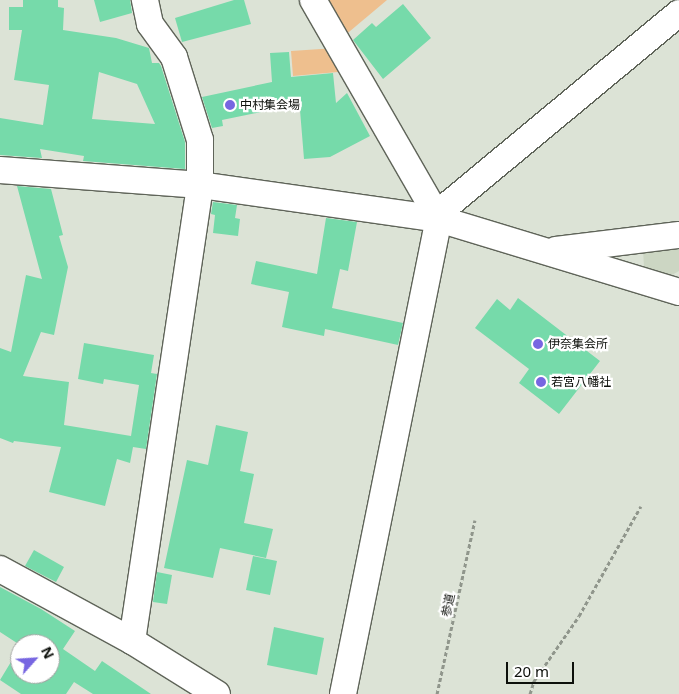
<!DOCTYPE html>
<html>
<head>
<meta charset="utf-8">
<style>
  body { margin:0 }
  #map { position:relative; width:679px; height:694px; overflow:hidden; background:#dce3d6; font-family:"Noto Sans","Noto Sans JP",sans-serif }
  div>[style] { position:absolute }
  [style*='--x'] { left:calc(var(--x)*1px); top:calc(var(--y)*1px); width:calc(var(--w)*1px); rotate:calc(var(--a)*1deg) }
  .built>* { inset:0; background:#ccd6c3 }
  .green>* { inset:0; background:#eebf8e }
  .building>* { inset:0; background:#76daaa }
  .path>* { height:3px; margin-top:-1.5px; transform-origin:0; background:repeating-linear-gradient(90deg,#90968c 0 4px,transparent 0 6.5px) }
  .roads { filter:drop-shadow(1px 0 #5f6459) drop-shadow(-1px 0 #5f6459) drop-shadow(0 1px #5f6459) drop-shadow(0 -1px #5f6459) }
  .minor>* { height:26px; margin:-13px; padding:0 13px; transform-origin:13px; border-radius:13px; background:#fff }
  .dots>* { width:14px; height:14px; translate:-50% -50%; box-sizing:border-box; border:2px solid #fff; border-radius:50% }
  span { translate:-50% -50%; white-space:nowrap; text-align:center; line-height:1.15; -webkit-text-stroke:4.5px #fff; paint-order:stroke }
  .poi-label { font-size:12px; color:#0d100b }
  .left { translate:0 -50%; text-align:left }
  .street-label { font-size:12px; color:#0d100b }
  .north { position:absolute; left:10px; top:634px; width:50px; height:50px; box-sizing:border-box; background:#fff; border:1px solid #9e9f9d; border-radius:50%; rotate:64deg; font-size:14px; font-weight:700; line-height:20px; text-align:center; color:#0d100b }
  .north::after { content:''; display:block; margin:auto; width:18px; height:22px; background:#7766e1; clip-path:polygon(50% 0,100% 100%,50% 72%,0 100%) }
  .scale { position:absolute; left:506px; top:662px; width:68px; height:22px; box-sizing:border-box; border:2px solid #0d100b; border-top:0; padding-left:6px; font-size:15px; line-height:18px; white-space:nowrap; color:#0d100b; -webkit-text-stroke:4px #fff; paint-order:stroke }
</style>
</head>
<body>
<div id="map">
  <div class="built">
    <div style="clip-path:polygon(679px 244px,679px 271px,672px 275px,644px 268px,643px 248px)"></div>
  </div>
  <div class="green">
    <div style="clip-path:polygon(324px 0,387px 0,343px 37px)"></div>
    <div style="clip-path:polygon(336px 48px,349px 71px,293px 76px,291px 51px)"></div>
  </div>
  <div class="building">
    <div style="clip-path:polygon(evenodd,23px 0,58px 0,58px 7px,64px 8px,63px 30px,116px 38px,149px 48px,152px 63px,159px 63px,161px 66px,185px 142px,185px 169px,83px 161px,84px 156px,40px 149px,42px 158px,0 155px,0 118px,43px 125px,49px 85px,14px 80px,22px 30px,9px 30px,9px 7px,23px 7px,23px 0,99px 72px,137px 84px,155px 124px,92px 119px,99px 72px)"></div>
    <div style="clip-path:polygon(94px 0,130px 0,132px 13px,100px 22px)"></div>
    <div style="clip-path:polygon(234px 0,244px 0,251px 24px,182px 42px,175px 18px)"></div>
    <div style="clip-path:polygon(403px 4px,431px 38px,383px 79px,353px 40px,372px 23px,376px 27px)"></div>
    <div style="clip-path:polygon(289px 52px,291px 77px,333px 73px,336px 103px,347px 93px,370px 136px,330px 157px,304px 159px,300px 110px,297px 110px,296px 105px,222px 120px,223px 126px,212px 128px,202px 97px,272px 82px,270px 53px)"></div>
    <div style="clip-path:polygon(17px 186px,51px 189px,63px 235px,59px 236px,68px 267px,54px 335px,41px 332px,23px 376px,69px 382px,64px 425px,131px 436px,139px 385px,104px 379px,103px 384px,78px 379px,84px 343px,154px 355px,151px 373px,157px 374px,146px 449px,133px 447px,130px 463px,117px 459px,105px 506px,49px 492px,61px 447px,14px 441px,13px 443px,0 438px,0 348px,11px 352px,26px 275px,42px 279px)"></div>
    <div style="clip-path:polygon(213px 202px,237px 205px,235px 218px,240px 219px,238px 236px,213px 233px,215px 215px,211px 214px)"></div>
    <div style="clip-path:polygon(326px 218px,357px 222px,348px 271px,340px 269px,332px 308px,403px 323px,398px 345px,325px 329px,324px 336px,282px 327px,289px 292px,251px 284px,256px 261px,317px 274px)"></div>
    <div style="clip-path:polygon(518px 298px,600px 361px,559px 414px,519px 383px,529px 369px,475px 328px,497px 299px,510px 310px)"></div>
    <div style="clip-path:polygon(216px 425px,248px 432px,240px 471px,254px 474px,244px 523px,273px 529px,266px 558px,220px 548px,213px 578px,164px 568px,187px 460px,208px 465px)"></div>
    <div style="clip-path:polygon(34px 550px,64px 567px,56px 582px,25px 566px)"></div>
    <div style="clip-path:polygon(253px 556px,277px 561px,270px 595px,246px 590px)"></div>
    <div style="clip-path:polygon(157px 572px,172px 575px,167px 604px,153px 602px)"></div>
    <div style="clip-path:polygon(0 587px,41px 609px,75px 631px,63px 649px,95px 671px,102px 661px,151px 694px,93px 694px,74px 682px,66px 694px,21px 694px,0 680px,20px 647px,20px 674px,50px 674px,50px 644px,20px 645px,0 632px)"></div>
    <div style="clip-path:polygon(274px 627px,324px 638px,317px 675px,267px 665px)"></div>
  </div>
  <div class="path">
    <div style="--x:437;--y:694;--w:178;--a:-77.7"></div>
    <div style="--x:530;--y:694;--w:14;--a:-73"></div>
    <div style="--x:534;--y:681;--w:79;--a:-55.3"></div>
    <div style="--x:579;--y:616;--w:126;--a:-60.6"></div>
  </div>
  <div class="roads">
    <div class="minor">
      <div style="--x:313;--y:0;--w:253;--a:60.1"></div>
      <div style="--x:0;--y:170;--w:201;--a:4.3"></div>
      <div style="--x:200;--y:185;--w:241;--a:8.1"></div>
      <div style="--x:439;--y:219;--w:251;--a:16.9"></div>
      <div style="--x:556;--y:250;--w:124;--a:-7"></div>
      <div style="--x:0;--y:569;--w:150;--a:28.6"></div>
      <div style="--x:132;--y:641;--w:100;--a:31.9"></div>
      <div style="--x:132;--y:641;--w:461;--a:-81.5"></div>
      <div style="--x:200;--y:185;--w:45;--a:-90"></div>
      <div style="--x:200;--y:140;--w:87;--a:-107.4"></div>
      <div style="--x:174;--y:57;--w:41;--a:-126"></div>
      <div style="--x:150;--y:24;--w:25;--a:-102"></div>
      <div style="--x:343;--y:694;--w:485;--a:-78.6"></div>
      <div style="--x:439;--y:219;--w:18;--a:-56"></div>
      <div style="--x:449;--y:204;--w:299;--a:-39.7"></div>
    </div>
  </div>
  <div class="dots">
    <div style="left:230px;top:105px;background:#7766e1"></div>
    <div style="left:538px;top:344px;background:#7766e1"></div>
    <div style="left:541px;top:382px;background:#7766e1"></div>
  </div>
  <div class="poi-label">
    <span class="left" style="left:240px;top:105px">中村集会場</span>
    <span class="left" style="left:548px;top:344px">伊奈集会所</span>
    <span class="left" style="left:551px;top:382px">若宮八幡社</span>
  </div>
  <div class="street-label">
    <span style="left:448px;top:605px;rotate:-78deg">参道</span>
  </div>
  <div class="north">N</div>
  <div class="scale">20 m</div>
</div>
</body>
</html>
